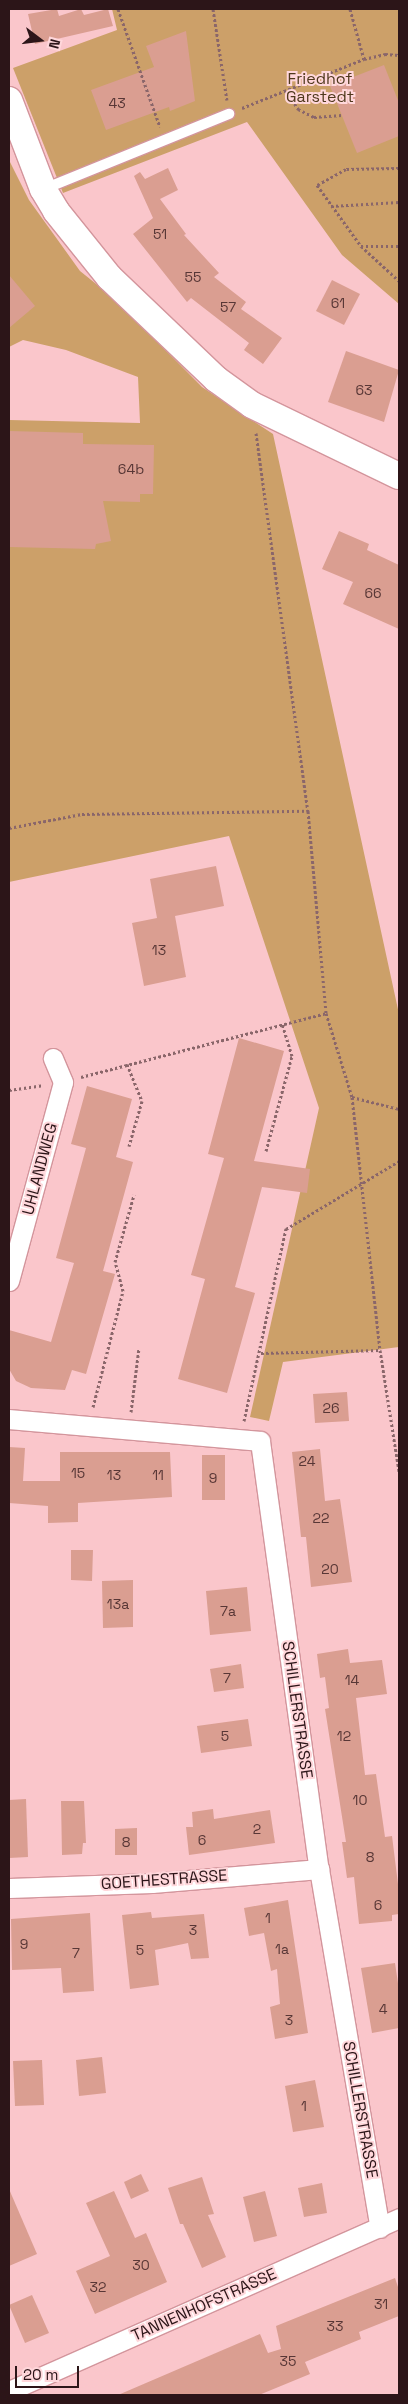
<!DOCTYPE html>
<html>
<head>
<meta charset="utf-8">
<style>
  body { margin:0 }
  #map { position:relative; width:408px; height:2404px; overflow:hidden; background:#fac6cb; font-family:"Space Grotesk",sans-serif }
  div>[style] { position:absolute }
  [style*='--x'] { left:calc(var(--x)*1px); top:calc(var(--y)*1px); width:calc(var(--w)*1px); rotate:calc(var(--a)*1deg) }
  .green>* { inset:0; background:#cca069 }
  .building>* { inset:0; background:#da9e91 }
  .path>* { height:3px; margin-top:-1.5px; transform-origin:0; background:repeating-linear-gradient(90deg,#8a666a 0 2.5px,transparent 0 5px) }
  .roads { filter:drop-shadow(1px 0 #d3959c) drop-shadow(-1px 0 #d3959c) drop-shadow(0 1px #d3959c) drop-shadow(0 -1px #d3959c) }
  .lane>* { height:10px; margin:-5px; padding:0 5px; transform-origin:5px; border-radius:5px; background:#fff }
  .street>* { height:19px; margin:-9.5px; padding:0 9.5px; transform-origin:9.5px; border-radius:9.5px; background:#fff }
  .secondary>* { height:26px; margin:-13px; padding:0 13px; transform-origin:13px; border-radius:13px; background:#fff }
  span { translate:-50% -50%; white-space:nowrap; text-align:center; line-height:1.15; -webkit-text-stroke:4px #ffd7db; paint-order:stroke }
  .number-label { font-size:14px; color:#583736 }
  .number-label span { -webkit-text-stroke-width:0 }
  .park-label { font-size:16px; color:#4f381c }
  .street-label { font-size:16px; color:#2c1518 }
  .frame { position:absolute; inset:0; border:10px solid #2c1518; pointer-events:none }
  .north { position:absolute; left:15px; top:15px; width:50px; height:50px; -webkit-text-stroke:4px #ffd7db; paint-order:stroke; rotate:105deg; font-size:14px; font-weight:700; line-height:20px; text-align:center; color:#2c1518 }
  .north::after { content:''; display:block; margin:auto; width:18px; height:22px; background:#2c1518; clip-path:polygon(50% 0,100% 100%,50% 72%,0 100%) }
  .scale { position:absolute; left:15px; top:2366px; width:64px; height:22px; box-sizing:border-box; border:2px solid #2c1518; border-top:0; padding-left:6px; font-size:15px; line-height:18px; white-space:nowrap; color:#2c1518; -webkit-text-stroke:4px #ffd7db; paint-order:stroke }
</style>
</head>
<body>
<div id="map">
  <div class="green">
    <div style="clip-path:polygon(112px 9px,399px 9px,399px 304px,342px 255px,247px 122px,63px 193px,13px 68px,117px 30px)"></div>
    <div style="clip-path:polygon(9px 160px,29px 200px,80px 271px,116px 300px,202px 387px,273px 434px,399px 1014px,399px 1347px,283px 1362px,269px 1421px,250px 1417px,319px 1108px,229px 836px,9px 882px,9px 420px,140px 423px,138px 377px,66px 350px,23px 340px,9px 347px)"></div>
  </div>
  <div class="building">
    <div style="clip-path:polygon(57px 9px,59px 16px,81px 9px,84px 15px,108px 9px,113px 26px,35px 44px,28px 14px)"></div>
    <div style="clip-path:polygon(186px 31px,195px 101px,170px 111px,169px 107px,106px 130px,91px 90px,154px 67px,146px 46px)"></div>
    <div style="clip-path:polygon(384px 65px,399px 103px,399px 136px,357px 153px,330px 86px)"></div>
    <div style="clip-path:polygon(168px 168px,178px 190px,160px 199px,186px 234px,184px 235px,219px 273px,214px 277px,246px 302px,241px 309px,282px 338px,263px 364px,244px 350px,249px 343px,191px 298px,187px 302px,133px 234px,153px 218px,134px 176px,140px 172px,145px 179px)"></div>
    <div style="clip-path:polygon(9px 275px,35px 306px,9px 328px)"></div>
    <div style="clip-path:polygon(332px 280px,360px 294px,344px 325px,316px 311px)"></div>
    <div style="clip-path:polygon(346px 351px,399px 370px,384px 422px,328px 402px)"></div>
    <div style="clip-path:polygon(9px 431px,83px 433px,83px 444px,154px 445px,153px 494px,140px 494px,140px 502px,103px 501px,111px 541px,96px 544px,95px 549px,9px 547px)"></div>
    <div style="clip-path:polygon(339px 531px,369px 544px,367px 550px,399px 565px,399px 629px,343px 604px,353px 582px,322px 569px)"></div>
    <div style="clip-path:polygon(216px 866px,224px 906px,175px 916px,186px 977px,144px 986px,132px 923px,157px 918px,150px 879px)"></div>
    <div style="clip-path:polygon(239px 1038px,284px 1051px,254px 1161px,310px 1169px,307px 1193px,262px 1187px,235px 1287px,255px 1293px,227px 1393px,178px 1379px,205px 1279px,191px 1275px,224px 1158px,208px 1154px)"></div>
    <div style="clip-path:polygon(87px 1086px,132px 1099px,116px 1157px,133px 1162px,103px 1271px,115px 1274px,86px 1374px,72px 1370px,65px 1390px,31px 1388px,16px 1381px,9px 1369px,9px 1330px,51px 1342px,74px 1263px,56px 1258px,86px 1148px,71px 1144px)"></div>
    <div style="clip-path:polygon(347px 1392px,349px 1421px,315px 1423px,313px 1394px)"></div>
    <div style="clip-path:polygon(9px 1447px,25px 1448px,23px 1481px,60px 1481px,60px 1452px,170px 1452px,172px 1497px,78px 1503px,78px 1522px,48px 1523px,48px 1506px,9px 1503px)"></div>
    <div style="clip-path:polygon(320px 1449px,325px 1501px,340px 1499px,352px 1582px,311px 1587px,306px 1537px,301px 1537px,292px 1452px)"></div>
    <div style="clip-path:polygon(202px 1455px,225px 1455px,225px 1500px,202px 1500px)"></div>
    <div style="clip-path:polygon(71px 1550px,93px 1550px,92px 1581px,71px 1580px)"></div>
    <div style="clip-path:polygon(133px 1580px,133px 1627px,103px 1628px,102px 1581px)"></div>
    <div style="clip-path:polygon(247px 1587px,251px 1631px,210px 1635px,206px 1591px)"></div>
    <div style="clip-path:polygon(348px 1649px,350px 1663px,382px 1660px,387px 1694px,356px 1698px,365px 1775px,376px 1774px,385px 1837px,392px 1836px,399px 1892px,399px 1914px,392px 1915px,392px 1921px,359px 1924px,354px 1877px,347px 1878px,342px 1842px,346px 1842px,325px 1709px,329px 1708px,325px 1677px,320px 1678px,317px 1654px)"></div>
    <div style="clip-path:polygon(241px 1664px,244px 1688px,214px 1692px,210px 1669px)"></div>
    <div style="clip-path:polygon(248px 1719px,252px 1746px,201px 1753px,197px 1726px)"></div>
    <div style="clip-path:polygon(26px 1799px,28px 1857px,9px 1858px,9px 1800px)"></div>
    <div style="clip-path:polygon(61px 1801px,84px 1801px,86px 1843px,83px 1843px,82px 1854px,62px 1855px)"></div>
    <div style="clip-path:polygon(213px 1809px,214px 1819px,270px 1810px,275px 1843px,189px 1855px,186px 1827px,193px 1827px,192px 1812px)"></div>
    <div style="clip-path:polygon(137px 1828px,137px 1855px,115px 1855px,115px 1829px)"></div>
    <div style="clip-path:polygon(288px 1900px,308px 2033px,275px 2039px,270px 2007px,280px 2004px,277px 1969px,271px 1971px,264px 1933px,249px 1936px,244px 1908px)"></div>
    <div style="clip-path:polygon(151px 1912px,152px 1918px,204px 1914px,209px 1958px,191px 1959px,188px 1943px,155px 1950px,159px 1985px,130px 1989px,122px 1915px)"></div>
    <div style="clip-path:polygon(90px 1913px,94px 1991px,63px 1993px,61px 1968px,12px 1970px,11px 1919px)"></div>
    <div style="clip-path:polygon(395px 1963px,399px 1990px,399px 2028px,372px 2033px,361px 1968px)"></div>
    <div style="clip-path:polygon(102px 2057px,106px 2093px,79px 2096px,76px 2060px)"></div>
    <div style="clip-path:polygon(42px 2060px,44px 2105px,15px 2106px,13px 2061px)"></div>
    <div style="clip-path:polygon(315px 2080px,324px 2127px,293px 2132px,285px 2086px)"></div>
    <div style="clip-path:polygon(141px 2174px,149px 2191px,131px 2199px,124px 2182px)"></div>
    <div style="clip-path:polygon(202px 2177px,214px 2214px,208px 2215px,226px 2257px,202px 2268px,183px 2224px,180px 2224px,168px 2188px)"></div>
    <div style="clip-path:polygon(322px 2183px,327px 2213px,304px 2217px,298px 2188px)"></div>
    <div style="clip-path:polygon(9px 2189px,37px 2254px,9px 2266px)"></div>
    <div style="clip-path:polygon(114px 2191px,135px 2238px,146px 2233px,167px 2282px,95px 2314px,76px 2271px,110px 2256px,86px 2203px)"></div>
    <div style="clip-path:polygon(265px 2191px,277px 2236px,254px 2242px,243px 2197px)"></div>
    <div style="clip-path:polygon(395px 2278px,399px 2290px,399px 2316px,359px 2332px,361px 2339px,305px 2362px,310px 2374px,259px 2395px,118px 2395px,260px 2334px,268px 2353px,281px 2349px,276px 2326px)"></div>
    <div style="clip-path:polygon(32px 2295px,49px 2333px,25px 2343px,9px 2305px)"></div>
  </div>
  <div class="path">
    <div style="--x:118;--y:9;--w:125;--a:70.4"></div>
    <div style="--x:213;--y:9;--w:92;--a:81.3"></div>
    <div style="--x:350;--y:9;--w:52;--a:74.4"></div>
    <div style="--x:286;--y:91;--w:22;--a:56"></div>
    <div style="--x:298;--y:109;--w:18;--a:27"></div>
    <div style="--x:314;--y:117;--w:28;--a:-4"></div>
    <div style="--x:242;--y:108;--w:131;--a:-21.9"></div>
    <div style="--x:364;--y:59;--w:22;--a:-13"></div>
    <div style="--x:385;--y:54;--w:14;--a:4"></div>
    <div style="--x:399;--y:168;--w:53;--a:178.9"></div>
    <div style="--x:346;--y:169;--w:33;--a:151"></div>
    <div style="--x:317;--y:185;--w:75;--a:54.2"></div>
    <div style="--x:361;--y:246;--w:52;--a:42.6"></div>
    <div style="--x:331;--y:206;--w:68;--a:-3.4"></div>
    <div style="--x:361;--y:246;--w:38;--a:0"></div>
    <div style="--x:256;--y:433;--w:382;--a:82.2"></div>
    <div style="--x:308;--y:811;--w:203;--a:84.9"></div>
    <div style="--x:326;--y:1013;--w:88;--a:72.8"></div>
    <div style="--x:352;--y:1097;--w:255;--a:83.7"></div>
    <div style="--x:9;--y:828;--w:74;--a:-10.9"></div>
    <div style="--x:82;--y:814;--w:226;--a:-0.8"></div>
    <div style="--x:127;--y:1064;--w:40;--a:68"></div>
    <div style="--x:142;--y:1101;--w:47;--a:106.1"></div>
    <div style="--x:81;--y:1077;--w:253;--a:-14.6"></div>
    <div style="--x:9;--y:1090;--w:34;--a:-8"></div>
    <div style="--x:352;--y:1097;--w:49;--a:14.3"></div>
    <div style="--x:266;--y:1151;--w:98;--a:-74.7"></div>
    <div style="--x:292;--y:1056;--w:34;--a:-107"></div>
    <div style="--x:261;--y:1353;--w:119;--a:-1.4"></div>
    <div style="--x:380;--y:1350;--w:123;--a:81.1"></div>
    <div style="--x:93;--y:1407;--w:120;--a:-75.5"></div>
    <div style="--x:123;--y:1291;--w:30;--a:-105"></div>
    <div style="--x:115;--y:1262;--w:70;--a:-74.2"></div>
    <div style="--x:131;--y:1412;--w:64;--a:-82.9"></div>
    <div style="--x:244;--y:1421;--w:197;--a:-77.7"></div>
    <div style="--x:286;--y:1229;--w:132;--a:-31"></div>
  </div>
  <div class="roads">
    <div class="lane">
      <div style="--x:44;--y:189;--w:200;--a:-22.1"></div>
    </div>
    <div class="street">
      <div style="--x:9;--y:1281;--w:206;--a:-74.8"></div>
      <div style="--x:63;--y:1082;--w:26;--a:-113"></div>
      <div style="--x:9;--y:1419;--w:252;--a:5"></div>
      <div style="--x:260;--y:1441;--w:432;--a:82.2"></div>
      <div style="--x:319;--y:1869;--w:364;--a:80.4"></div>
      <div style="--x:9;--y:1888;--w:143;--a:-2"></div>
      <div style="--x:152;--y:1883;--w:168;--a:-4.8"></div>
      <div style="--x:9;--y:2391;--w:427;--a:-23.9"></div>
    </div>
    <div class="secondary">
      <div style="--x:9;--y:100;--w:95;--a:69.1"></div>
      <div style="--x:43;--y:189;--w:26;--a:59"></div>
      <div style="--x:56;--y:211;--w:85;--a:51.2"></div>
      <div style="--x:109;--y:277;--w:148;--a:43.6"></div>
      <div style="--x:216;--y:379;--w:44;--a:35.8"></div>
      <div style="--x:252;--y:405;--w:163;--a:25.8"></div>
    </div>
  </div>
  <div class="number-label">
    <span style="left:117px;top:103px">43</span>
    <span style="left:160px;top:234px">51</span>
    <span style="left:193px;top:277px">55</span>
    <span style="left:338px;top:303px">61</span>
    <span style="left:228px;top:307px">57</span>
    <span style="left:364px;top:390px">63</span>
    <span style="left:131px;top:469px">64b</span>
    <span style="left:373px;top:593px">66</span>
    <span style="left:159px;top:950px">13</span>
    <span style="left:331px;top:1408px">26</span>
    <span style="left:307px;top:1461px">24</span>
    <span style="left:78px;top:1473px">15</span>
    <span style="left:114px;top:1475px">13</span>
    <span style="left:158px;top:1475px">11</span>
    <span style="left:213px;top:1478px">9</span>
    <span style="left:321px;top:1518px">22</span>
    <span style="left:330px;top:1569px">20</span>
    <span style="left:118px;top:1604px">13a</span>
    <span style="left:228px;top:1611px">7a</span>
    <span style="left:227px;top:1678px">7</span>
    <span style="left:352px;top:1680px">14</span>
    <span style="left:225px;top:1736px">5</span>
    <span style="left:344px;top:1736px">12</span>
    <span style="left:360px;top:1800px">10</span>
    <span style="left:257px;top:1829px">2</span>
    <span style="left:202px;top:1840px">6</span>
    <span style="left:126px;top:1842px">8</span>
    <span style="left:370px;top:1857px">8</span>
    <span style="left:378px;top:1905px">6</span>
    <span style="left:268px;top:1918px">1</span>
    <span style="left:193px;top:1930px">3</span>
    <span style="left:24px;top:1944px">9</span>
    <span style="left:282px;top:1949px">1a</span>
    <span style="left:140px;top:1950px">5</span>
    <span style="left:76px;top:1953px">7</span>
    <span style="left:383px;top:2009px">4</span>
    <span style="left:289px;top:2020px">3</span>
    <span style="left:304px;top:2106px">1</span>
    <span style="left:141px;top:2265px">30</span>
    <span style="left:98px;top:2287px">32</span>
    <span style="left:381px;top:2304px">31</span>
    <span style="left:335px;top:2326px">33</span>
    <span style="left:288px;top:2361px">35</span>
  </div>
  <div class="park-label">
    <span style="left:320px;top:88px">Friedhof<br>Garstedt</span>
  </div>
  <div class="street-label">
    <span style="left:40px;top:1169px;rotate:-75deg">UHLANDWEG</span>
    <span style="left:297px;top:1710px;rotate:82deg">SCHILLERSTRASSE</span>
    <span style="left:164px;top:1880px;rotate:-4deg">GOETHESTRASSE</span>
    <span style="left:360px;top:2110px;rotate:80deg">SCHILLERSTRASSE</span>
    <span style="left:204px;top:2305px;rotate:-24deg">TANNENHOFSTRASSE</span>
  </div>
  <div class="frame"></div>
  <div class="north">N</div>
  <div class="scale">20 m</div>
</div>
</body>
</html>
